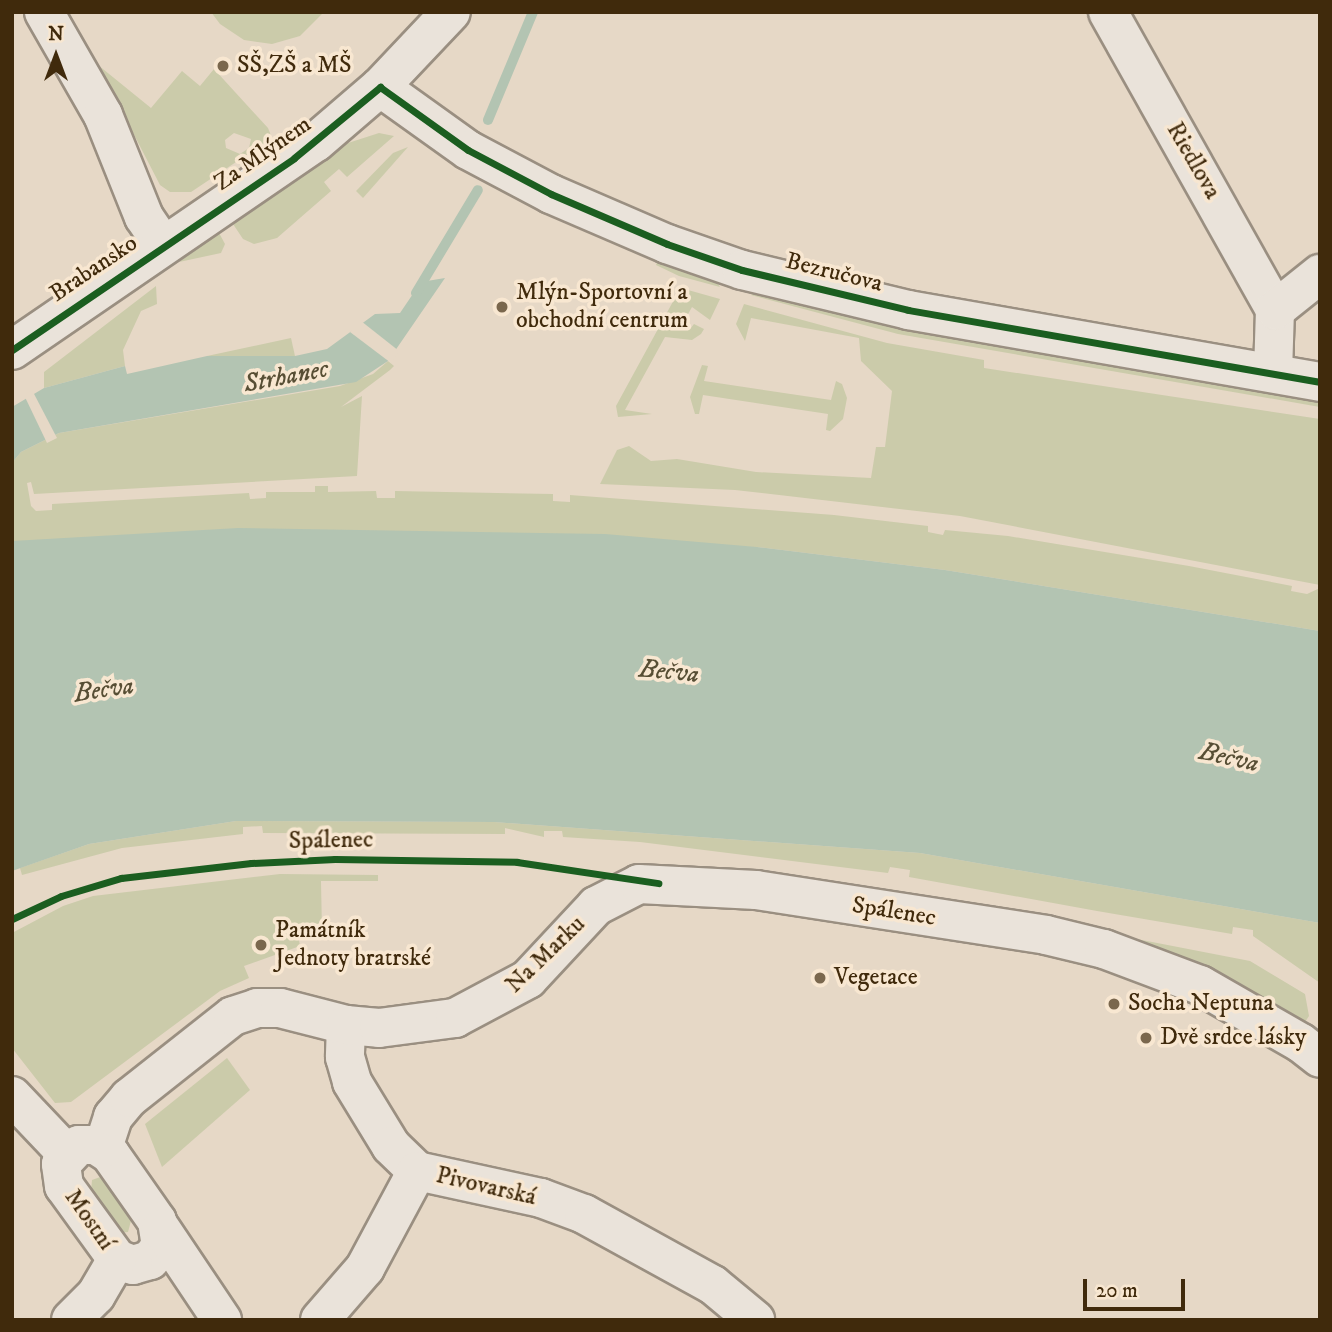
<!DOCTYPE html>
<html>
<head>
<meta charset="utf-8">
<style>
  body { margin:0 }
  #map { position:relative; width:1332px; height:1332px; overflow:hidden; background:#e6d8c6; font-family:"IM FELL DW Pica",serif }
  div>[style] { position:absolute }
  [style*='--x'] { left:calc(var(--x)*1px); top:calc(var(--y)*1px); width:calc(var(--w)*1px); rotate:calc(var(--a)*1deg) }
  .green>* { inset:0; background:#cbcbaa }
  .water>* { inset:0; background:#b3c4b2 }
  .pier>* { inset:0; background:#e6d8c6 }
  .stream>* { height:10px; margin:-5px; padding:0 5px; transform-origin:5px; border-radius:5px; background:#b3c4b2 }
  .roads { filter:drop-shadow(2px 0 #9a8f81) drop-shadow(-2px 0 #9a8f81) drop-shadow(0 2px #9a8f81) drop-shadow(0 -2px #9a8f81) }
  .minor>* { height:38px; margin:-19px; padding:0 19px; transform-origin:19px; border-radius:19px; background:#eae3da }
  .cycleway>* { height:7px; margin:-3.5px; padding:0 3.5px; transform-origin:3.5px; border-radius:3.5px; background:#1b5e20 }
  .dots>* { width:19px; height:19px; translate:-50% -50%; box-sizing:border-box; border:4px solid #f8e7d1; border-radius:50% }
  span { translate:-50% -50%; white-space:nowrap; text-align:center; line-height:1.15; -webkit-text-stroke:7px #f8e7d1; paint-order:stroke }
  .poi-label { font-size:24px; color:#402a0c }
  .left { translate:0 -50%; text-align:left }
  .street-label { font-size:24px; color:#402a0c }
  .water-label { font-size:26px; color:#574e34; font-style:italic }
  .frame { position:absolute; inset:0; border:14px solid #402a0c; pointer-events:none }
  .north { position:absolute; left:21px; top:21px; width:70px; height:70px; -webkit-text-stroke:5px #f8e7d1; paint-order:stroke; rotate:0deg; font-size:19px; font-weight:700; line-height:28px; text-align:center; color:#402a0c }
  .north::after { content:''; display:block; margin:auto; width:24px; height:32px; background:#402a0c; clip-path:polygon(50% 0,100% 100%,50% 72%,0 100%) }
  .scale { position:absolute; left:1083px; top:1279px; width:102px; height:32px; box-sizing:border-box; border:4px solid #402a0c; border-top:0; padding-left:9px; font-size:21px; line-height:24px; white-space:nowrap; color:#402a0c; -webkit-text-stroke:5px #f8e7d1; paint-order:stroke }
</style>
</head>
<body>
<div id="map">
  <div class="green">
    <div style="clip-path:polygon(211px 12px,324px 12px,300px 36px,272px 44px,244px 40px,220px 24px)"></div>
    <div style="clip-path:polygon(evenodd,98px 65px,151px 108px,182px 71px,200px 86px,214px 69px,268px 128px,272px 138px,191px 192px,170px 192px,160px 185px,98px 65px,234px 133px,251px 139px,249px 148px,240px 154px,226px 148px,225px 140px,234px 133px)"></div>
    <div style="clip-path:polygon(379px 133px,394px 136px,347px 177px,339px 169px,324px 182px,331px 191px,277px 238px,254px 244px,243px 239px,231px 221px,345px 144px)"></div>
    <div style="clip-path:polygon(408px 147px,363px 198px,356px 191px,393px 153px)"></div>
    <div style="clip-path:polygon(218px 231px,225px 244px,221px 253px,179px 262px)"></div>
    <div style="clip-path:polygon(658px 259px,715px 279px,720px 287px,679px 276px,656px 265px)"></div>
    <div style="clip-path:polygon(156px 286px,157px 304px,141px 311px,123px 350px,125px 366px,44px 388px,44px 372px)"></div>
    <div style="clip-path:polygon(688px 290px,720px 299px,710px 320px,692px 307px,682px 325px,690px 329px,694px 324px,704px 329px,701px 334px,692px 340px,665px 337px,625px 410px,652px 414px,618px 417px,616px 406px,676px 296px)"></div>
    <div style="clip-path:polygon(755px 292px,1320px 398px,1320px 407px,898px 334px,751px 295px)"></div>
    <div style="clip-path:polygon(744px 304px,887px 343px,984px 360px,984px 368px,1320px 419px,1320px 585px,960px 516px,735px 490px,600px 484px,617px 450px,629px 446px,651px 461px,677px 459px,756px 472px,871px 478px,876px 447px,885px 447px,892px 391px,861px 361px,859px 338px,751px 318px,745px 341px,736px 324px)"></div>
    <div style="clip-path:polygon(291px 338px,295px 356px,207px 356px)"></div>
    <div style="clip-path:polygon(388px 361px,394px 366px,390px 370px,341px 407px,362px 396px,357px 476px,34px 494px,31px 482px,27px 483px,31px 506px,36px 511px,52px 510px,52px 504px,249px 493px,250px 499px,266px 498px,266px 492px,315px 492px,315px 486px,328px 486px,328px 492px,376px 491px,377px 498px,395px 498px,395px 491px,553px 494px,553px 501px,570px 502px,570px 495px,834px 515px,928px 526px,928px 532px,943px 535px,945px 530px,1008px 536px,1189px 566px,1292px 586px,1291px 591px,1307px 594px,1320px 588px,1320px 631px,945px 570px,757px 547px,12px 541px,12px 463px,21px 452px,59px 433px,340px 386px,373px 374px)"></div>
    <div style="clip-path:polygon(702px 365px,708px 366px,704px 381px,831px 400px,836px 381px,842px 384px,847px 398px,843px 419px,830px 431px,826px 430px,828px 414px,703px 395px,699px 414px,695px 414px,690px 397px)"></div>
    <div style="clip-path:polygon(236px 821px,494px 822px,920px 853px,1320px 923px,1320px 983px,1253px 936px,1253px 930px,1233px 927px,1232px 934px,1097px 911px,909px 877px,910px 870px,890px 867px,888px 873px,640px 842px,563px 837px,562px 831px,544px 831px,544px 837px,505px 828px,505px 834px,263px 833px,262px 826px,243px 827px,243px 834px,122px 848px,22px 875px,20px 868px,89px 844px)"></div>
    <div style="clip-path:polygon(280px 874px,378px 875px,378px 881px,321px 881px,322px 932px,299px 940px,300px 946px,244px 966px,249px 978px,220px 991px,71px 1102px,55px 1103px,12px 1048px,12px 933px,63px 906px,93px 896px)"></div>
    <div style="clip-path:polygon(1116px 935px,1250px 961px,1305px 994px,1309px 1016px,1303px 1025px,1231px 980px)"></div>
    <div style="clip-path:polygon(227px 1058px,250px 1090px,162px 1167px,145px 1124px)"></div>
    <div style="clip-path:polygon(103px 1176px,132px 1217px,128px 1232px,120px 1233px,91px 1191px,92px 1180px)"></div>
  </div>
  <div class="water">
    <div style="clip-path:polygon(445px 278px,388px 361px,356px 382px,59px 433px,21px 452px,12px 463px,12px 407px,44px 388px,125px 366px,127px 374px,207px 356px,295px 356px,327px 349px,375px 314px,400px 313px,421px 282px)"></div>
    <div style="clip-path:polygon(238px 528px,605px 534px,757px 547px,945px 570px,1320px 631px,1320px 923px,920px 853px,494px 822px,236px 821px,89px 844px,12px 871px,12px 541px)"></div>
  </div>
  <div class="pier">
    <div style="clip-path:polygon(361px 321px,399px 351px,391px 363px,350px 332px)"></div>
    <div style="clip-path:polygon(32px 390px,57px 438px,47px 443px,24px 395px)"></div>
  </div>
  <div class="stream">
    <div style="--x:488;--y:120;--w:117;--a:-67.4"></div>
    <div style="--x:416;--y:293;--w:120;--a:-59"></div>
  </div>
  <div class="roads">
    <div class="minor">
      <div style="--x:44;--y:12;--w:119;--a:60.2"></div>
      <div style="--x:103;--y:115;--w:110;--a:68.1"></div>
      <div style="--x:144;--y:217;--w:34;--a:56"></div>
      <div style="--x:1108;--y:12;--w:342;--a:60.7"></div>
      <div style="--x:380;--y:87;--w:108;--a:35.6"></div>
      <div style="--x:468;--y:150;--w:94;--a:27.9"></div>
      <div style="--x:551;--y:194;--w:126;--a:23.3"></div>
      <div style="--x:667;--y:244;--w:79;--a:19.1"></div>
      <div style="--x:742;--y:270;--w:171;--a:13.5"></div>
      <div style="--x:908;--y:310;--w:418;--a:9.9"></div>
      <div style="--x:12;--y:350;--w:368;--a:-34.4"></div>
      <div style="--x:316;--y:142;--w:84;--a:-40.7"></div>
      <div style="--x:380;--y:87;--w:103;--a:-46.6"></div>
      <div style="--x:1273;--y:373;--w:63;--a:-88.2"></div>
      <div style="--x:1275;--y:310;--w:58;--a:-38.7"></div>
      <div style="--x:346;--y:1025;--w:32;--a:92"></div>
      <div style="--x:345;--y:1057;--w:26;--a:74"></div>
      <div style="--x:352;--y:1082;--w:75;--a:58.6"></div>
      <div style="--x:391;--y:1146;--w:36;--a:44"></div>
      <div style="--x:417;--y:1171;--w:127;--a:12.3"></div>
      <div style="--x:541;--y:1198;--w:46;--a:20.4"></div>
      <div style="--x:584;--y:1214;--w:147;--a:28.8"></div>
      <div style="--x:713;--y:1285;--w:55;--a:39.8"></div>
      <div style="--x:12;--y:1096;--w:80;--a:46.5"></div>
      <div style="--x:79;--y:1145;--w:17;--a:0"></div>
      <div style="--x:96;--y:1145;--w:17;--a:33"></div>
      <div style="--x:110;--y:1154;--w:82;--a:55"></div>
      <div style="--x:157;--y:1221;--w:25;--a:81"></div>
      <div style="--x:161;--y:1246;--w:18;--a:128"></div>
      <div style="--x:150;--y:1260;--w:18;--a:164"></div>
      <div style="--x:133;--y:1265;--w:17;--a:-159"></div>
      <div style="--x:117;--y:1259;--w:90;--a:-126"></div>
      <div style="--x:64;--y:1186;--w:22;--a:-98"></div>
      <div style="--x:61;--y:1164;--w:26;--a:-47"></div>
      <div style="--x:103;--y:1148;--w:33;--a:-72"></div>
      <div style="--x:113;--y:1117;--w:25;--a:-50"></div>
      <div style="--x:129;--y:1098;--w:132;--a:-38.3"></div>
      <div style="--x:233;--y:1016;--w:25;--a:-18"></div>
      <div style="--x:257;--y:1008;--w:23;--a:0"></div>
      <div style="--x:280;--y:1008;--w:68;--a:14.4"></div>
      <div style="--x:346;--y:1025;--w:33;--a:5"></div>
      <div style="--x:379;--y:1028;--w:77;--a:-7.5"></div>
      <div style="--x:455;--y:1018;--w:83;--a:-28.1"></div>
      <div style="--x:528;--y:979;--w:100;--a:-47"></div>
      <div style="--x:596;--y:906;--w:48;--a:-27.1"></div>
      <div style="--x:639;--y:884;--w:117;--a:2.9"></div>
      <div style="--x:756;--y:890;--w:293;--a:8.8"></div>
      <div style="--x:1046;--y:935;--w:60;--a:13.6"></div>
      <div style="--x:1104;--y:949;--w:103;--a:20.6"></div>
      <div style="--x:1200;--y:985;--w:116;--a:29.9"></div>
      <div style="--x:1301;--y:1043;--w:24;--a:38"></div>
      <div style="--x:161;--y:1229;--w:110;--a:56.2"></div>
      <div style="--x:71;--y:1320;--w:35;--a:-45"></div>
      <div style="--x:96;--y:1295;--w:42;--a:-59.7"></div>
      <div style="--x:320;--y:1320;--w:69;--a:-49.1"></div>
      <div style="--x:365;--y:1268;--w:110;--a:-61.8"></div>
    </div>
  </div>
  <div class="cycleway">
    <div style="--x:12;--y:350;--w:341;--a:-34.2"></div>
    <div style="--x:294;--y:158;--w:112;--a:-39.5"></div>
    <div style="--x:380;--y:87;--w:108;--a:35.6"></div>
    <div style="--x:468;--y:150;--w:94;--a:27.9"></div>
    <div style="--x:551;--y:194;--w:126;--a:23.3"></div>
    <div style="--x:667;--y:244;--w:79;--a:19.1"></div>
    <div style="--x:742;--y:270;--w:171;--a:13.5"></div>
    <div style="--x:908;--y:310;--w:418;--a:9.9"></div>
    <div style="--x:12;--y:919;--w:54;--a:-25.1"></div>
    <div style="--x:61;--y:896;--w:63;--a:-16.7"></div>
    <div style="--x:121;--y:878;--w:131;--a:-6.6"></div>
    <div style="--x:251;--y:863;--w:84;--a:-2.7"></div>
    <div style="--x:335;--y:859;--w:182;--a:0.9"></div>
    <div style="--x:517;--y:862;--w:143;--a:8.5"></div>
  </div>
  <div class="dots">
    <div style="left:223px;top:66px;background:#7a674d"></div>
    <div style="left:502px;top:307px;background:#7a674d"></div>
    <div style="left:261px;top:945px;background:#7a674d"></div>
    <div style="left:820px;top:978px;background:#7a674d"></div>
    <div style="left:1114px;top:1004px;background:#7a674d"></div>
    <div style="left:1146px;top:1038px;background:#7a674d"></div>
  </div>
  <div class="poi-label">
    <span class="left" style="left:237px;top:66px">SŠ,ZŠ a MŠ</span>
    <span class="left" style="left:516px;top:307px">Mlýn-Sportovní a<br>obchodní centrum</span>
    <span class="left" style="left:275px;top:945px">Památník<br>Jednoty bratrské</span>
    <span class="left" style="left:834px;top:978px">Vegetace</span>
    <span class="left" style="left:1128px;top:1004px">Socha Neptuna</span>
    <span class="left" style="left:1160px;top:1038px">Dvě srdce lásky</span>
  </div>
  <div class="street-label">
    <span style="left:263px;top:154px;rotate:-35deg">Za Mlýnem</span>
    <span style="left:1193px;top:161px;rotate:60deg">Riedlova</span>
    <span style="left:94px;top:269px;rotate:-34deg">Brabansko</span>
    <span style="left:834px;top:273px;rotate:14deg">Bezručova</span>
    <span style="left:331px;top:841px;rotate:-1deg">Spálenec</span>
    <span style="left:894px;top:912px;rotate:9deg">Spálenec</span>
    <span style="left:546px;top:955px;rotate:-44deg">Na Marku</span>
    <span style="left:486px;top:1187px;rotate:13deg">Pivovarská</span>
    <span style="left:89px;top:1220px;rotate:55deg">Mostní</span>
  </div>
  <div class="water-label">
    <span style="left:286px;top:377px;rotate:-11deg">Strhanec</span>
    <span style="left:669px;top:672px;rotate:6deg">Bečva</span>
    <span style="left:104px;top:690px;rotate:-8deg">Bečva</span>
    <span style="left:1229px;top:758px;rotate:13deg">Bečva</span>
  </div>
  <div class="frame"></div>
  <div class="north">N</div>
  <div class="scale">20 m</div>
</div>
</body>
</html>
